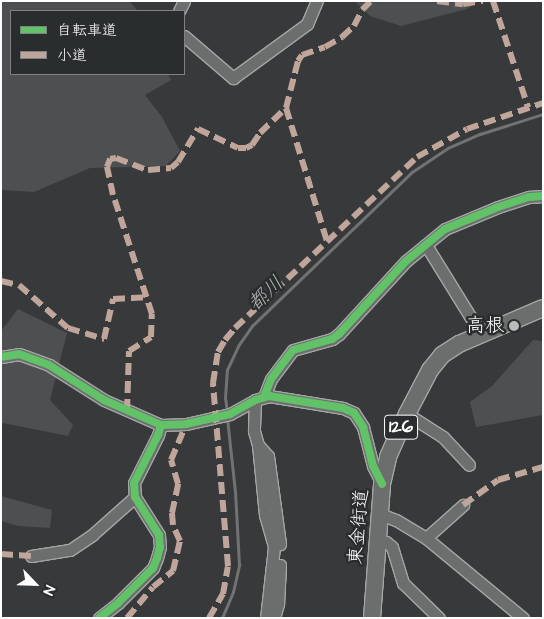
<!DOCTYPE html>
<html>
<head>
<meta charset="utf-8">
<style>
  body { margin:0 }
  #map { position:relative; width:544px; height:619px; overflow:hidden; background:#38393a; font-family:"Architects Daughter","Klee One",sans-serif }
  div>[style] { position:absolute }
  [style*='--x'] { left:calc(var(--x)*1px); top:calc(var(--y)*1px); width:calc(var(--w)*1px); rotate:calc(var(--a)*1deg) }
  .green>* { inset:0; background:#4d4f50 }
  .stream>* { height:2.5px; margin:-1.25px; padding:0 1.25px; transform-origin:1.25px; border-radius:1.25px; background:#707273 }
  .roads { filter:drop-shadow(1px 0 #a5a6a6) drop-shadow(-1px 0 #a5a6a6) drop-shadow(0 1px #a5a6a6) drop-shadow(0 -1px #a5a6a6) }
  .minor>* { height:11px; margin:-5.5px; padding:0 5.5px; transform-origin:5.5px; border-radius:5.5px; background:#6c6d6d }
  .highway>* { height:16px; margin:-8px; padding:0 8px; transform-origin:8px; border-radius:8px; background:#6c6d6d }
  .quiet>* { height:6px; margin-top:-3px; transform-origin:0; background:repeating-linear-gradient(90deg,#c0a59a 0 12px,transparent 0 18px) }
  .cycleway>* { height:8px; margin:-4px; padding:0 4px; transform-origin:4px; border-radius:4px; background:#61c268 }
  .dots>* { width:14px; height:14px; translate:-50% -50%; box-sizing:border-box; border:2px solid #2a2d2e; border-radius:50% }
  span { translate:-50% -50%; white-space:nowrap; text-align:center; line-height:1.15; -webkit-text-stroke:5px #2a2d2e; paint-order:stroke }
  .shield-label span { padding:1px 4px; background:#2a2d2e; border:1px solid; border-radius:4px; -webkit-text-stroke-width:0 }
  .shield-label { font-size:18px; color:#fff; font-weight:700 }
  .poi-label { font-size:19px; color:#fff }
  .right { translate:-100% -50%; text-align:right }
  .street-label { font-size:19px; color:#fff }
  .water-label { font-size:20px; color:#b4b5b5; font-style:italic }
  .frame { position:absolute; inset:0; border:2px solid #fff; pointer-events:none }
  .legend { position:absolute; left:10px; top:10px; width:175px; height:65px; box-sizing:border-box; background:#2a2d2e; border:1px solid #7f8182; margin:0; padding:6px 9px; list-style:none; font-size:15px; color:#fff }
  .legend li { display:flex; align-items:center; gap:10px; height:25px }
  .legend b { width:25px; border:1px solid #7f8182 }
  .north { position:absolute; left:10px; top:559px; width:50px; height:50px; -webkit-text-stroke:4px #2a2d2e; paint-order:stroke; rotate:114deg; font-size:14px; font-weight:700; line-height:20px; text-align:center; color:#fff }
  .north::after { content:''; display:block; margin:auto; width:18px; height:22px; background:#fff; clip-path:polygon(50% 0,100% 100%,50% 72%,0 100%) }
</style>
</head>
<body>
<div id="map">
  <div class="green">
    <div style="clip-path:polygon(1px 1px,129px 1px,138px 11px,11px 11px,11px 74px,168px 74px,171px 80px,145px 95px,162px 117px,180px 151px,166px 166px,90px 168px,34px 192px,1px 190px)"></div>
    <div style="clip-path:polygon(355px 1px,479px 1px,467px 9px,401px 26px,370px 16px)"></div>
    <div style="clip-path:polygon(18px 309px,67px 333px,50px 400px,73px 425px,68px 436px,3px 423px,1px 426px,1px 331px)"></div>
    <div style="clip-path:polygon(533px 340px,543px 341px,543px 415px,476px 427px,470px 402px,492px 386px)"></div>
    <div style="clip-path:polygon(1px 496px,52px 510px,50px 528px,18px 526px,1px 521px)"></div>
  </div>
  <div class="stream">
    <div style="--x:227;--y:412;--w:14;--a:-98"></div>
    <div style="--x:225;--y:398;--w:28;--a:-86"></div>
    <div style="--x:227;--y:370;--w:26;--a:-65"></div>
    <div style="--x:238;--y:346;--w:24;--a:-55"></div>
    <div style="--x:252;--y:326;--w:222;--a:-43.9"></div>
    <div style="--x:412;--y:172;--w:43;--a:-33.7"></div>
    <div style="--x:448;--y:148;--w:35;--a:-24"></div>
    <div style="--x:480;--y:134;--w:66;--a:-17.6"></div>
    <div style="--x:222;--y:618;--w:28;--a:-67"></div>
    <div style="--x:233;--y:592;--w:28;--a:-77"></div>
    <div style="--x:239;--y:565;--w:73;--a:-93.1"></div>
    <div style="--x:235;--y:492;--w:74;--a:-96.2"></div>
  </div>
  <div class="roads">
    <div class="minor">
      <div style="--x:179;--y:11;--w:11;--a:-63"></div>
      <div style="--x:184;--y:36;--w:65;--a:40.6"></div>
      <div style="--x:233;--y:78;--w:92;--a:-36.1"></div>
      <div style="--x:307;--y:24;--w:25;--a:-67"></div>
      <div style="--x:426;--y:245;--w:105;--a:58.3"></div>
      <div style="--x:1;--y:357;--w:18;--a:-9"></div>
      <div style="--x:19;--y:354;--w:32;--a:20"></div>
      <div style="--x:49;--y:365;--w:65;--a:32.5"></div>
      <div style="--x:104;--y:400;--w:62;--a:23.7"></div>
      <div style="--x:161;--y:425;--w:25;--a:-2"></div>
      <div style="--x:186;--y:424;--w:45;--a:-12.8"></div>
      <div style="--x:230;--y:414;--w:29;--a:-29"></div>
      <div style="--x:255;--y:400;--w:15;--a:-16"></div>
      <div style="--x:269;--y:396;--w:75;--a:9.2"></div>
      <div style="--x:343;--y:408;--w:12;--a:24"></div>
      <div style="--x:354;--y:413;--w:17;--a:57"></div>
      <div style="--x:363;--y:427;--w:40;--a:75.6"></div>
      <div style="--x:373;--y:466;--w:20;--a:63"></div>
      <div style="--x:264;--y:397;--w:19;--a:-69"></div>
      <div style="--x:271;--y:379;--w:36;--a:-53"></div>
      <div style="--x:293;--y:350;--w:41;--a:-15.8"></div>
      <div style="--x:332;--y:339;--w:9;--a:-36"></div>
      <div style="--x:339;--y:334;--w:99;--a:-47.5"></div>
      <div style="--x:406;--y:261;--w:50;--a:-39.4"></div>
      <div style="--x:445;--y:229;--w:57;--a:-22.5"></div>
      <div style="--x:498;--y:207;--w:33;--a:-18"></div>
      <div style="--x:529;--y:197;--w:14;--a:-4"></div>
      <div style="--x:255;--y:400;--w:31;--a:92"></div>
      <div style="--x:254;--y:431;--w:15;--a:74"></div>
      <div style="--x:258;--y:445;--w:70;--a:84.3"></div>
      <div style="--x:265;--y:515;--w:33;--a:74"></div>
      <div style="--x:274;--y:547;--w:71;--a:96.4"></div>
      <div style="--x:407;--y:414;--w:43;--a:32.6"></div>
      <div style="--x:443;--y:437;--w:38;--a:47"></div>
      <div style="--x:258;--y:445;--w:15;--a:48"></div>
      <div style="--x:268;--y:456;--w:89;--a:82.2"></div>
      <div style="--x:380;--y:514;--w:17;--a:21"></div>
      <div style="--x:396;--y:520;--w:35;--a:31"></div>
      <div style="--x:426;--y:538;--w:126;--a:39.5"></div>
      <div style="--x:426;--y:538;--w:50;--a:-41.7"></div>
      <div style="--x:378;--y:541;--w:8;--a:7"></div>
      <div style="--x:386;--y:542;--w:8;--a:40"></div>
      <div style="--x:392;--y:547;--w:38;--a:73"></div>
      <div style="--x:403;--y:583;--w:50;--a:44.2"></div>
      <div style="--x:31;--y:556;--w:39;--a:-9"></div>
      <div style="--x:70;--y:550;--w:27;--a:-34"></div>
      <div style="--x:92;--y:535;--w:57;--a:-41.5"></div>
      <div style="--x:99;--y:618;--w:24;--a:-38"></div>
      <div style="--x:118;--y:603;--w:49;--a:-45"></div>
      <div style="--x:153;--y:568;--w:11;--a:-68"></div>
      <div style="--x:157;--y:558;--w:11;--a:-75"></div>
      <div style="--x:160;--y:547;--w:12;--a:-95"></div>
      <div style="--x:159;--y:535;--w:45;--a:-122.3"></div>
      <div style="--x:135;--y:497;--w:14;--a:-94"></div>
      <div style="--x:134;--y:483;--w:54;--a:-63.4"></div>
      <div style="--x:158;--y:435;--w:10;--a:-73"></div>
      <div style="--x:274;--y:618;--w:15;--a:-74"></div>
      <div style="--x:278;--y:604;--w:39;--a:-87"></div>
    </div>
    <div class="highway">
      <div style="--x:372;--y:618;--w:134;--a:-85.7"></div>
      <div style="--x:382;--y:484;--w:28;--a:-77"></div>
      <div style="--x:388;--y:457;--w:47;--a:-66.2"></div>
      <div style="--x:407;--y:414;--w:50;--a:-62.4"></div>
      <div style="--x:430;--y:370;--w:19;--a:-51"></div>
      <div style="--x:442;--y:355;--w:20;--a:-33"></div>
      <div style="--x:459;--y:344;--w:91;--a:-23.2"></div>
    </div>
  </div>
  <div class="quiet">
    <div style="--x:437;--y:1;--w:26;--a:7"></div>
    <div style="--x:463;--y:4;--w:20;--a:-9"></div>
    <div style="--x:493;--y:1;--w:112;--a:71.7"></div>
    <div style="--x:286;--y:108;--w:139;--a:72.9"></div>
    <div style="--x:1;--y:281;--w:18;--a:13"></div>
    <div style="--x:19;--y:285;--w:65;--a:41.3"></div>
    <div style="--x:68;--y:328;--w:38;--a:17"></div>
    <div style="--x:104;--y:339;--w:41;--a:-77.3"></div>
    <div style="--x:113;--y:299;--w:33;--a:-3"></div>
    <div style="--x:127;--y:411;--w:60;--a:-88.1"></div>
    <div style="--x:129;--y:351;--w:26;--a:-32"></div>
    <div style="--x:151;--y:337;--w:23;--a:-88"></div>
    <div style="--x:152;--y:314;--w:125;--a:-108.1"></div>
    <div style="--x:113;--y:195;--w:29;--a:-102"></div>
    <div style="--x:107;--y:167;--w:9;--a:-69"></div>
    <div style="--x:110;--y:159;--w:6;--a:-9"></div>
    <div style="--x:116;--y:158;--w:34;--a:21"></div>
    <div style="--x:148;--y:170;--w:23;--a:-5"></div>
    <div style="--x:171;--y:168;--w:9;--a:-41"></div>
    <div style="--x:178;--y:162;--w:39;--a:-59"></div>
    <div style="--x:198;--y:129;--w:44;--a:25.4"></div>
    <div style="--x:238;--y:148;--w:8;--a:0"></div>
    <div style="--x:246;--y:148;--w:7;--a:-27"></div>
    <div style="--x:252;--y:145;--w:14;--a:-56"></div>
    <div style="--x:260;--y:133;--w:36;--a:-44"></div>
    <div style="--x:286;--y:108;--w:49;--a:-75.7"></div>
    <div style="--x:298;--y:61;--w:7;--a:-56"></div>
    <div style="--x:302;--y:55;--w:24;--a:-19"></div>
    <div style="--x:325;--y:47;--w:20;--a:-30"></div>
    <div style="--x:342;--y:37;--w:16;--a:-43"></div>
    <div style="--x:354;--y:26;--w:18;--a:-63"></div>
    <div style="--x:362;--y:10;--w:13;--a:-45"></div>
    <div style="--x:463;--y:505;--w:43;--a:-35.5"></div>
    <div style="--x:498;--y:480;--w:47;--a:-16.1"></div>
    <div style="--x:1;--y:554;--w:30;--a:4"></div>
    <div style="--x:127;--y:618;--w:40;--a:-50"></div>
    <div style="--x:153;--y:587;--w:26;--a:-39"></div>
    <div style="--x:173;--y:571;--w:31;--a:-77"></div>
    <div style="--x:180;--y:541;--w:17;--a:-114"></div>
    <div style="--x:173;--y:525;--w:12;--a:-95"></div>
    <div style="--x:172;--y:513;--w:30;--a:-78"></div>
    <div style="--x:178;--y:484;--w:25;--a:-106"></div>
    <div style="--x:171;--y:460;--w:39;--a:-67"></div>
    <div style="--x:209;--y:618;--w:28;--a:-60"></div>
    <div style="--x:223;--y:594;--w:28;--a:-80"></div>
    <div style="--x:228;--y:566;--w:184;--a:-94.7"></div>
    <div style="--x:213;--y:383;--w:31;--a:-81"></div>
    <div style="--x:218;--y:352;--w:14;--a:-60"></div>
    <div style="--x:225;--y:340;--w:16;--a:-50"></div>
    <div style="--x:235;--y:328;--w:250;--a:-43.2"></div>
    <div style="--x:417;--y:157;--w:57;--a:-29.2"></div>
    <div style="--x:467;--y:129;--w:80;--a:-18.9"></div>
  </div>
  <div class="cycleway">
    <div style="--x:1;--y:357;--w:18;--a:-9"></div>
    <div style="--x:19;--y:354;--w:32;--a:20"></div>
    <div style="--x:49;--y:365;--w:65;--a:32.5"></div>
    <div style="--x:104;--y:400;--w:62;--a:23.7"></div>
    <div style="--x:161;--y:425;--w:25;--a:-2"></div>
    <div style="--x:186;--y:424;--w:45;--a:-12.8"></div>
    <div style="--x:230;--y:414;--w:29;--a:-29"></div>
    <div style="--x:255;--y:400;--w:15;--a:-16"></div>
    <div style="--x:269;--y:396;--w:75;--a:9.2"></div>
    <div style="--x:343;--y:408;--w:12;--a:24"></div>
    <div style="--x:354;--y:413;--w:17;--a:57"></div>
    <div style="--x:363;--y:427;--w:40;--a:75.6"></div>
    <div style="--x:373;--y:466;--w:20;--a:63"></div>
    <div style="--x:264;--y:397;--w:19;--a:-69"></div>
    <div style="--x:271;--y:379;--w:36;--a:-53"></div>
    <div style="--x:293;--y:350;--w:41;--a:-15.8"></div>
    <div style="--x:332;--y:339;--w:9;--a:-36"></div>
    <div style="--x:339;--y:334;--w:99;--a:-47.5"></div>
    <div style="--x:406;--y:261;--w:50;--a:-39.4"></div>
    <div style="--x:445;--y:229;--w:57;--a:-22.5"></div>
    <div style="--x:498;--y:207;--w:33;--a:-18"></div>
    <div style="--x:529;--y:197;--w:14;--a:-4"></div>
    <div style="--x:99;--y:618;--w:24;--a:-38"></div>
    <div style="--x:118;--y:603;--w:49;--a:-45"></div>
    <div style="--x:153;--y:568;--w:11;--a:-68"></div>
    <div style="--x:157;--y:558;--w:11;--a:-75"></div>
    <div style="--x:160;--y:547;--w:12;--a:-95"></div>
    <div style="--x:159;--y:535;--w:45;--a:-122.3"></div>
    <div style="--x:135;--y:497;--w:14;--a:-94"></div>
    <div style="--x:134;--y:483;--w:54;--a:-63.4"></div>
    <div style="--x:158;--y:435;--w:10;--a:-73"></div>
  </div>
  <div class="dots">
    <div style="left:514px;top:326px;background:#b9baba"></div>
  </div>
  <div class="shield-label">
    <span style="left:401px;top:427px">126</span>
  </div>
  <div class="poi-label">
    <span class="right" style="left:504px;top:326px">高根</span>
  </div>
  <div class="street-label">
    <span style="left:359px;top:527px;rotate:-85deg">東金街道</span>
  </div>
  <div class="water-label">
    <span style="left:266px;top:294px;rotate:-44deg">都川</span>
  </div>
  <div class="frame"></div>
  <ul class="legend">
  <li><b style="height:6px;background:#61c268"></b>自転車道</li>
  <li><b style="height:6px;background:#c0a59a"></b>小道</li>
  </ul>
  <div class="north">N</div>
</div>
</body>
</html>
